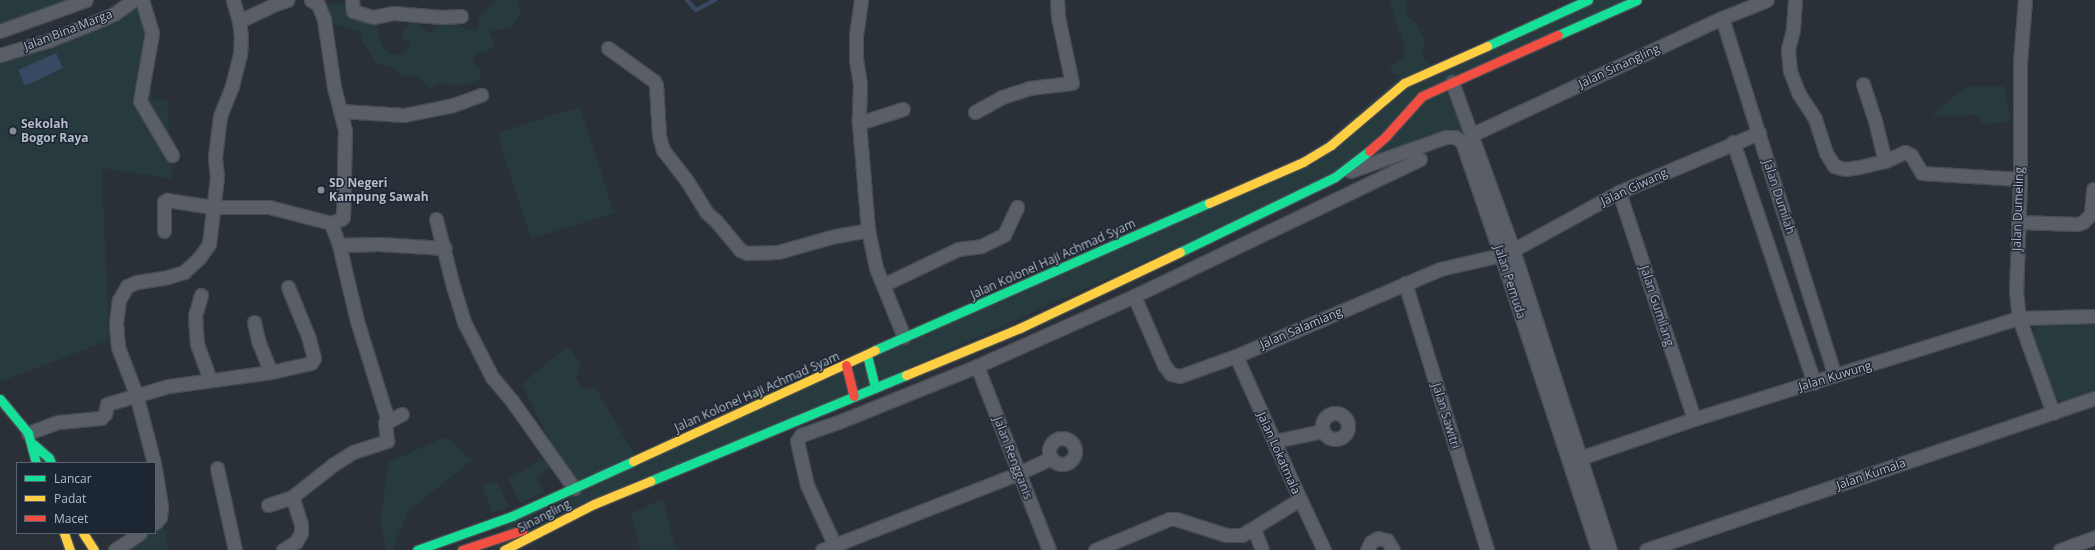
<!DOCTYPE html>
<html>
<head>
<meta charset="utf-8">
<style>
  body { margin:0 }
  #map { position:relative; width:2095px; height:550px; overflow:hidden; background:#2a3038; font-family:"Open Sans",sans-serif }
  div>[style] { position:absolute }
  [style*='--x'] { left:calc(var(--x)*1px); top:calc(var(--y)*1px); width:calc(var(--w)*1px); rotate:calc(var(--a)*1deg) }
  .green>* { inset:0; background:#273a3e }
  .water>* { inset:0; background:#384963 }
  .stream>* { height:3.5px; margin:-1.75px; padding:0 1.75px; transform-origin:1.75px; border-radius:1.75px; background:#384963 }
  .roads { filter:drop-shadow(1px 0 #484c53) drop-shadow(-1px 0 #484c53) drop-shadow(0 1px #484c53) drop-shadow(0 -1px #484c53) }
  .street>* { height:13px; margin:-6.5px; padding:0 6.5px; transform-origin:6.5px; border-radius:6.5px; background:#5a5e66 }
  .street>.ring { margin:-6.5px; padding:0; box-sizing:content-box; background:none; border:13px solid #5a5e66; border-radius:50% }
  .fast>* { height:9px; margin:-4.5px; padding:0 4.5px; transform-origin:4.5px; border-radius:4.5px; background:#16e098 }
  .slow>* { height:9px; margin:-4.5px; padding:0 4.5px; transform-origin:4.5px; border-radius:4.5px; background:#ffcf43 }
  .jam>* { height:9px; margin:-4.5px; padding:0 4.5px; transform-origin:4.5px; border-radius:4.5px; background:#f24e42 }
  .dots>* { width:11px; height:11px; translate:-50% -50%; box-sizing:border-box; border:2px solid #1d2633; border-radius:50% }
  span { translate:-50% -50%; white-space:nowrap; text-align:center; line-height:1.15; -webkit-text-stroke:3px #1d2633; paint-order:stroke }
  .street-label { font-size:12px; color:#b4bcc9 }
  .poi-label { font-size:12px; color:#b4bcc9; font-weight:700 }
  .left { translate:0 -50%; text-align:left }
  .legend { position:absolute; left:16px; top:462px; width:140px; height:72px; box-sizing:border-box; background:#1d2633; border:1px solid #59626f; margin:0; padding:5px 7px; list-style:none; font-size:12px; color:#b4bcc9 }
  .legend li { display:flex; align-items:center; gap:8px; height:20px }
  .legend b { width:20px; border:1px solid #59626f }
</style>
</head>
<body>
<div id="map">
  <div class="green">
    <div style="clip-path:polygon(0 0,86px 0,0 30px)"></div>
    <div style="clip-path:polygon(142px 0,152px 33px,151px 99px,167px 101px,173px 179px,102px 168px,109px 340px,0 382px,0 55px)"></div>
    <div style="clip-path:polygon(496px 0,519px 0,520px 13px,516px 21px,510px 27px,489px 32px,494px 43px,493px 46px,488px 51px,475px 54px,472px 60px,480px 68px,480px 78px,474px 82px,460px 85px,450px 85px,441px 83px,430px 88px,417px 76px,403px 77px,390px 67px,374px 62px,370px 51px,363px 43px,359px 31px,330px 23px,325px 6px,337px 2px,376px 18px,381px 44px,388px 53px,397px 55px,405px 53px,410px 46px,411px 42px,404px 41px,402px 37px,404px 29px,408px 28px,409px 25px,408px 16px,418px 16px,421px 26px,427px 33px,431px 32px,447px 18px,451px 17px,461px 27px,468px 30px,476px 30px,481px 14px)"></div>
    <div style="clip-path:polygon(1390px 0,1406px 0,1408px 18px,1416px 23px,1425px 42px,1423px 54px,1425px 60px,1436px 69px,1588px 0,1637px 0,1452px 82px,1513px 250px,1455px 137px,1336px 176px,504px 550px,492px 550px,512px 516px,574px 488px,522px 384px,568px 346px,581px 365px,576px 377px,583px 390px,595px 387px,637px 459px,1301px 163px,1400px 76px,1393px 75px,1390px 67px,1403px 59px,1404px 45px,1393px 14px)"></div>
    <div style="clip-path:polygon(2004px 86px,2011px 122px,1982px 124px,1976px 115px,1931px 116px,1965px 87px)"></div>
    <div style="clip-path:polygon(580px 107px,614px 213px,531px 239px,497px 133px)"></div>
    <div style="clip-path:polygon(2043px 325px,2095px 325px,2095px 391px,2064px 401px,2056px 399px,2033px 335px,2036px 329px)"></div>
    <div style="clip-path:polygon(446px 437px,472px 460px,408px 512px,392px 550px,387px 550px,380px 522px,389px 462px)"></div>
    <div style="clip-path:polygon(546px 457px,550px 467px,536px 477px,544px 492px,520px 503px,508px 479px)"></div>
    <div style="clip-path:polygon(497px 481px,509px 507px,493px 513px,482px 486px)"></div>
    <div style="clip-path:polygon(663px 499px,676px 550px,640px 550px,631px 513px)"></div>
    <div style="clip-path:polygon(161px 510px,169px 550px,117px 550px,141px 533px,155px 533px,155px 524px)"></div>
  </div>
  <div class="water">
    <div style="clip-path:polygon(56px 53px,63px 68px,25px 86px,18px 70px)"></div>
  </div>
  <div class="stream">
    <div style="--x:687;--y:0;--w:13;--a:48"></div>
    <div style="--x:696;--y:10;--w:22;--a:-27"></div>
  </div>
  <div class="roads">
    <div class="street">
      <div style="--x:142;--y:0;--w:34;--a:73"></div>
      <div style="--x:152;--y:33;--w:69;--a:100"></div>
      <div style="--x:140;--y:101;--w:63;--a:59.3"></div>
      <div style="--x:311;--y:0;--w:8;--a:30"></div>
      <div style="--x:318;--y:4;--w:17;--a:69"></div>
      <div style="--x:324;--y:20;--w:68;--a:81.5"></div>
      <div style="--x:334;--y:87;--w:44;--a:75.7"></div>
      <div style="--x:345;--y:130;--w:87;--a:91.3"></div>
      <div style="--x:343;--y:217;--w:3;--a:135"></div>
      <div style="--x:341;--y:219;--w:11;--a:158"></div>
      <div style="--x:352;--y:0;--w:11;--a:85"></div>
      <div style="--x:353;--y:11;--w:21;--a:17"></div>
      <div style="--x:373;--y:17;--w:21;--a:-11"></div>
      <div style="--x:394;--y:13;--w:48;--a:4.8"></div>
      <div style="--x:442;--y:17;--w:19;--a:-3"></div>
      <div style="--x:861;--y:0;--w:34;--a:98"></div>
      <div style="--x:856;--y:34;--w:25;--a:90"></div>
      <div style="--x:856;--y:59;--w:26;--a:81"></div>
      <div style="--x:860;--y:85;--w:38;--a:92"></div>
      <div style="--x:859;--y:123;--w:107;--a:85.2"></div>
      <div style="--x:868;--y:230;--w:39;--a:78"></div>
      <div style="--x:876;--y:268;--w:74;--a:67.9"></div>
      <div style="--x:1795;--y:0;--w:30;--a:94"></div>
      <div style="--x:1793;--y:30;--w:20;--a:105"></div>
      <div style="--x:1788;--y:49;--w:22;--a:85"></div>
      <div style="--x:1790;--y:71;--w:25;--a:69"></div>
      <div style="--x:1799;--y:94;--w:30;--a:57"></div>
      <div style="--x:1815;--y:119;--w:36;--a:72"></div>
      <div style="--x:1826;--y:153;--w:15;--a:58"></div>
      <div style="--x:1834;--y:166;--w:11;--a:15"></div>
      <div style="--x:1845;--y:169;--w:14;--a:-8"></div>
      <div style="--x:1859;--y:167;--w:27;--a:-13"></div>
      <div style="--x:1885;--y:161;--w:22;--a:-24"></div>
      <div style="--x:1905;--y:152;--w:7;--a:27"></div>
      <div style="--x:1911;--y:155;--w:21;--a:59"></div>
      <div style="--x:1922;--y:173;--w:98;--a:3.5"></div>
      <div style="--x:2025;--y:0;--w:62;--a:94.6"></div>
      <div style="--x:2020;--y:62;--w:117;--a:90"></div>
      <div style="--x:2020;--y:179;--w:112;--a:92"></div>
      <div style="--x:2016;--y:291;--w:27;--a:84"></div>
      <div style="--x:2019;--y:318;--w:101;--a:70.3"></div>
      <div style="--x:1722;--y:18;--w:375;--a:72.5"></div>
      <div style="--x:239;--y:21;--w:40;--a:-25"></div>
      <div style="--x:275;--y:4;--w:13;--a:-18"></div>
      <div style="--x:0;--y:31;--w:91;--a:-19.8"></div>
      <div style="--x:608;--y:48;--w:57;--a:35.7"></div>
      <div style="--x:654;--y:81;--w:4;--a:63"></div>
      <div style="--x:656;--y:85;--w:51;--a:86.6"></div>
      <div style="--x:659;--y:136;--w:15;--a:74"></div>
      <div style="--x:663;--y:150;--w:39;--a:52"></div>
      <div style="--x:687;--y:181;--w:36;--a:58"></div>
      <div style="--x:706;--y:212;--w:13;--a:42"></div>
      <div style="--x:716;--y:221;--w:38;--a:50"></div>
      <div style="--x:740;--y:250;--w:8;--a:23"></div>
      <div style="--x:747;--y:253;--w:31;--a:-2"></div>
      <div style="--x:778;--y:252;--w:59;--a:-15.7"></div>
      <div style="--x:835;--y:236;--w:34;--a:-10"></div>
      <div style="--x:0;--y:55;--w:52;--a:-16.7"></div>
      <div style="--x:50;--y:40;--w:48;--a:-21.8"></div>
      <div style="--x:95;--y:22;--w:21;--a:-23"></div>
      <div style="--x:114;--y:14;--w:24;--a:-36"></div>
      <div style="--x:1452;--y:82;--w:179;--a:70"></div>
      <div style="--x:1513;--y:250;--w:315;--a:72.1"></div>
      <div style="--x:1863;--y:84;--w:35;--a:72"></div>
      <div style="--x:1874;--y:117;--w:45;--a:76"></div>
      <div style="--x:341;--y:111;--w:63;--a:3.6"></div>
      <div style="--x:404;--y:115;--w:50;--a:-11.5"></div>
      <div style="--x:453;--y:105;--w:30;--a:-20"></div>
      <div style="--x:975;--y:112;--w:31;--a:-29"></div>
      <div style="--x:1002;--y:97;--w:28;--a:-18"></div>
      <div style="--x:1029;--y:88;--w:43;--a:-6.6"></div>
      <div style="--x:1072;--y:83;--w:67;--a:-102"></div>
      <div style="--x:1058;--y:17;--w:17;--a:-93"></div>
      <div style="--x:859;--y:123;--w:46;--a:-17.7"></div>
      <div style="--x:1471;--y:135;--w:277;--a:-25"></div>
      <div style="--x:1722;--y:18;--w:48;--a:-21.8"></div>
      <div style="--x:1733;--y:142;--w:254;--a:71.4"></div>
      <div style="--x:1350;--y:171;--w:102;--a:-19.5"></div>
      <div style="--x:1446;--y:137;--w:9;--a:0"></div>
      <div style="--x:1455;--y:137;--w:9;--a:36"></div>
      <div style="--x:1462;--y:142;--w:120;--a:71"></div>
      <div style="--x:1501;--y:255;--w:311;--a:71.8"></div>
      <div style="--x:1619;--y:192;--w:239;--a:71.7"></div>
      <div style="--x:436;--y:219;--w:69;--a:75.8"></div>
      <div style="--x:453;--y:286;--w:38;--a:73"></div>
      <div style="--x:464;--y:322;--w:62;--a:63"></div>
      <div style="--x:492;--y:377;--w:31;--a:50"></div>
      <div style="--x:512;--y:401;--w:107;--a:54.5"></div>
      <div style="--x:2018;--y:222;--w:59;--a:1.9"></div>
      <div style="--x:2077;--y:224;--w:6;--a:-18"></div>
      <div style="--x:2083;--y:222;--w:11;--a:-45"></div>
      <div style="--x:2091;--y:214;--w:25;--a:-85"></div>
      <div style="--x:164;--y:231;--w:29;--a:-90"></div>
      <div style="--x:164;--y:202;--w:4;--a:-34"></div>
      <div style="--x:167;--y:200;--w:46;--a:8.8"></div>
      <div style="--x:212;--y:207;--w:57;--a:0"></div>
      <div style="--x:269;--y:207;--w:64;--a:14.5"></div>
      <div style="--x:331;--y:223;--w:23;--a:70"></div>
      <div style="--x:1405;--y:283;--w:279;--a:72.9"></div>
      <div style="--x:883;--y:285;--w:83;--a:-25.6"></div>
      <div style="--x:958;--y:249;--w:23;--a:-7"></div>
      <div style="--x:981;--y:246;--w:25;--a:-26"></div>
      <div style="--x:1004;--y:235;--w:31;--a:-65"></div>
      <div style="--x:201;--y:295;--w:22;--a:106"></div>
      <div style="--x:195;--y:316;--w:15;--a:86"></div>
      <div style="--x:196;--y:331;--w:13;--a:86"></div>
      <div style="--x:197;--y:344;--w:38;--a:70"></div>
      <div style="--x:1134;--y:296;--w:75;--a:66.5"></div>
      <div style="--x:1164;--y:365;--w:11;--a:52"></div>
      <div style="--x:1171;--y:374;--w:9;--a:13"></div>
      <div style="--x:1180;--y:376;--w:59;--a:-19.7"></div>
      <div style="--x:1236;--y:356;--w:222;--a:-23.1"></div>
      <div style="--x:1440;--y:269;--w:63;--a:-12.9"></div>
      <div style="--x:1501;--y:255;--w:13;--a:-23"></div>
      <div style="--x:1513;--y:250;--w:121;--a:-28.7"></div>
      <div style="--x:1619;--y:192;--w:152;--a:-22.9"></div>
      <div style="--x:254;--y:322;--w:22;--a:77"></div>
      <div style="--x:259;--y:343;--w:31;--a:68"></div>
      <div style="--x:271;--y:372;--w:41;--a:-12.7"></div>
      <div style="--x:311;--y:363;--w:6;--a:-59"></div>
      <div style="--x:314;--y:358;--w:23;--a:-105"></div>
      <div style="--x:308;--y:336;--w:53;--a:-112.2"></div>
      <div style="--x:1236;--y:356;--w:157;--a:65.9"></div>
      <div style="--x:1300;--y:499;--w:56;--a:64.8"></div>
      <div style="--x:977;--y:366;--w:198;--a:68.6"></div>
      <div class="ring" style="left:1322px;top:413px;width:13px;height:13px"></div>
      <div style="--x:388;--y:421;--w:105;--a:-107.2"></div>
      <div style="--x:357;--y:321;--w:78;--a:-103.3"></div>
      <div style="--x:339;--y:245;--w:40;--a:-1.4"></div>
      <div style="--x:379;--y:244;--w:66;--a:3.5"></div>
      <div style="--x:28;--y:433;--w:33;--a:-20"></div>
      <div style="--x:59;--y:422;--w:42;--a:-5.4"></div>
      <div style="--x:101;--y:418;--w:6;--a:-45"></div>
      <div style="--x:105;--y:414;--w:10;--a:-79"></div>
      <div style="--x:107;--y:404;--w:65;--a:-16.2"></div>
      <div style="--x:169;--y:386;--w:103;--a:-7.8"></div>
      <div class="ring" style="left:1049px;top:438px;width:13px;height:13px"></div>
      <div style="--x:1275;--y:441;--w:48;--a:-12"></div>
      <div style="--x:1580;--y:458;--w:120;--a:-18.9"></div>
      <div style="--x:1694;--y:419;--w:340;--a:-17.3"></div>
      <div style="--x:2019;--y:318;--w:76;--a:-1.5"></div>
      <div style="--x:154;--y:463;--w:71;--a:-104.6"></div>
      <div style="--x:136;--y:394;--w:50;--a:-111"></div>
      <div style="--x:118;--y:347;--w:24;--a:-95"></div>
      <div style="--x:116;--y:323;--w:23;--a:-83"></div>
      <div style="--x:119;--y:300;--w:16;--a:-60"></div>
      <div style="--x:127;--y:286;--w:11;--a:-22"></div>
      <div style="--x:137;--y:282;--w:30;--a:-9"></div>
      <div style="--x:167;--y:277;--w:18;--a:-16"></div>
      <div style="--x:184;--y:272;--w:21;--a:-43"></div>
      <div style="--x:199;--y:258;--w:17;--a:-54"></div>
      <div style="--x:209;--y:244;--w:67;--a:-83.2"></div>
      <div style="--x:217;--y:177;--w:20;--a:-96"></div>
      <div style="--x:215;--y:157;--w:41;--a:-83"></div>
      <div style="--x:220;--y:116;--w:32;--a:-68"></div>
      <div style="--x:232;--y:86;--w:32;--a:-76"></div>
      <div style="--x:240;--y:55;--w:18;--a:-87"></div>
      <div style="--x:241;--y:37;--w:16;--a:-97"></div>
      <div style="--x:239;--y:21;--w:22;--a:-106"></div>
      <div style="--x:155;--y:468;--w:39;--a:81"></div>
      <div style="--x:161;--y:507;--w:10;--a:96"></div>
      <div style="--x:160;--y:517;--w:8;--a:130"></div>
      <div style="--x:217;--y:468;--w:84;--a:77.6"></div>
      <div style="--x:268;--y:505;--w:25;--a:-18"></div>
      <div style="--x:292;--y:497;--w:53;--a:-38.2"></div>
      <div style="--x:334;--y:464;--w:22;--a:-32"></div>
      <div style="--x:353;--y:452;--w:36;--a:-18"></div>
      <div style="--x:387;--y:441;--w:18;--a:-96"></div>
      <div style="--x:385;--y:423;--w:19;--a:-28"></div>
      <div style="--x:1254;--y:529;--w:22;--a:69"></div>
      <div style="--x:115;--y:550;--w:30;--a:-34"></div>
      <div style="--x:283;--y:550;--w:15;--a:-32"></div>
      <div style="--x:296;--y:542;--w:10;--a:-61"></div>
      <div style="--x:301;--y:533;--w:9;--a:-90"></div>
      <div style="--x:301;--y:524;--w:28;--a:-108"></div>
      <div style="--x:822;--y:550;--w:212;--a:-21.3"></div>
      <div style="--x:1019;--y:473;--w:35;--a:-25"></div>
      <div style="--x:837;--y:550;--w:72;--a:-114.8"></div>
      <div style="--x:807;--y:485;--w:45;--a:-102.8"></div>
      <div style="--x:797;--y:441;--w:7;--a:-56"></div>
      <div style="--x:801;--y:435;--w:42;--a:-19.3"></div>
      <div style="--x:841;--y:421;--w:147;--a:-22"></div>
      <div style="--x:977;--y:366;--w:172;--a:-24"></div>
      <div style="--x:1134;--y:296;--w:317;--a:-25.6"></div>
      <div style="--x:1095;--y:550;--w:80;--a:-22.7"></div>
      <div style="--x:1169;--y:519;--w:7;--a:0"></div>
      <div style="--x:1176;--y:519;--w:52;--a:17.7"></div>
      <div style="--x:1226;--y:535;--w:16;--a:0"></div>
      <div style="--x:1242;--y:535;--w:68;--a:-31.8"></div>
      <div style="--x:1367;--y:550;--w:9;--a:-63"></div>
      <div style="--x:1371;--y:542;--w:8;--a:-30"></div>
      <div style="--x:1378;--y:538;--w:9;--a:13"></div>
      <div style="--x:1387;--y:540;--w:12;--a:59"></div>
      <div style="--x:1646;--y:550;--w:474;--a:-18.7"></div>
      <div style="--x:2060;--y:550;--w:37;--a:-20"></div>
    </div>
    <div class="fast">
      <div style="--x:1558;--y:35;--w:86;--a:-23.9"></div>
      <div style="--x:1487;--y:46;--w:111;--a:-24.5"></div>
      <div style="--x:1180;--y:252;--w:172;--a:-25.8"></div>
      <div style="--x:1335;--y:177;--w:43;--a:-37.4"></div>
      <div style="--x:875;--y:350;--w:365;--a:-23.8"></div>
      <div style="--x:867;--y:355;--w:34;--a:76"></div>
      <div style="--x:0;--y:399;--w:44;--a:50.5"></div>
      <div style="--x:28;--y:433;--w:31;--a:75"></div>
      <div style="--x:33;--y:444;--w:21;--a:41"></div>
      <div style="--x:49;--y:458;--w:5;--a:68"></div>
      <div style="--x:650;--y:481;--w:277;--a:-22.5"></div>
      <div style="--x:417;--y:550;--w:101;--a:-19.7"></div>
      <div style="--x:512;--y:516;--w:133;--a:-24.4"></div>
    </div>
    <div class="slow">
      <div style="--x:1209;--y:203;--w:103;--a:-23.6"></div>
      <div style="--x:1303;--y:162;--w:33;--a:-31"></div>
      <div style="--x:1331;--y:145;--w:96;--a:-40.3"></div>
      <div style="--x:1404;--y:83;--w:91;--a:-24"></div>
      <div style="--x:906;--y:375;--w:123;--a:-22.4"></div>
      <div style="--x:1020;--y:328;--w:177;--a:-25.4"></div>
      <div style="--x:633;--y:461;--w:266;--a:-24.6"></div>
      <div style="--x:64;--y:533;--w:18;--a:71"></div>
      <div style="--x:83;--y:533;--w:20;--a:57"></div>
      <div style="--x:504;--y:550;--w:101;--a:-27.1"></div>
      <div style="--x:594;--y:504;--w:61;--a:-22.3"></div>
    </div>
    <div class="jam">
      <div style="--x:1369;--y:151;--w:23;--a:-41"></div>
      <div style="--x:1386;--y:136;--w:54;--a:-48"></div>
      <div style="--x:1422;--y:96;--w:149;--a:-24.2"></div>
      <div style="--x:846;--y:365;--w:32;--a:76"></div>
      <div style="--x:462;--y:550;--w:64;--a:-18.2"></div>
    </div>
  </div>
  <div class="dots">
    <div style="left:13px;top:131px;background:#848b96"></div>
    <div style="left:321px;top:190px;background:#848b96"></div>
  </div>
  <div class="street-label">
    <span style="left:68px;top:30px;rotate:-21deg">Jalan Bina Marga</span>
    <span style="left:1619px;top:66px;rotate:-25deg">Jalan Sinangling</span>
    <span style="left:1634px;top:187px;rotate:-25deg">Jalan Giwang</span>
    <span style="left:1779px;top:197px;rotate:72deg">Jalan Dumilah</span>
    <span style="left:2018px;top:209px;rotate:-88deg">Jalan Dumeling</span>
    <span style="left:1053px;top:259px;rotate:-24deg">Jalan Kolonel Haji Achmad Syam</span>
    <span style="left:1510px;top:282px;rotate:72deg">Jalan Pemuda</span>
    <span style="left:1657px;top:306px;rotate:72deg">Jalan Gumilang</span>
    <span style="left:1301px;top:328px;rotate:-23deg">Jalan Salamiang</span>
    <span style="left:1835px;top:376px;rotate:-17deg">Jalan Kuwung</span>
    <span style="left:757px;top:392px;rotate:-24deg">Jalan Kolonel Haji Achmad Syam</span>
    <span style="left:1446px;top:416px;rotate:73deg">Jalan Sawitri</span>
    <span style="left:1279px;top:453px;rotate:66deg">Jalan Lokatmala</span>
    <span style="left:1013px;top:458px;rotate:69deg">Jalan Rengganis</span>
    <span style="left:1871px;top:474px;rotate:-19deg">Jalan Kumala</span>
    <span style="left:544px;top:516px;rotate:-27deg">Sinangling</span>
  </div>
  <div class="poi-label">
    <span class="left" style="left:21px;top:131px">Sekolah<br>Bogor Raya</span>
    <span class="left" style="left:329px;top:190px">SD Negeri<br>Kampung Sawah</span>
  </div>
  <ul class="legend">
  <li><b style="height:5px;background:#16e098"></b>Lancar</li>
  <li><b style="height:5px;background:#ffcf43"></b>Padat</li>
  <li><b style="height:5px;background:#f24e42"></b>Macet</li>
  </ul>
</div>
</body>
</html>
